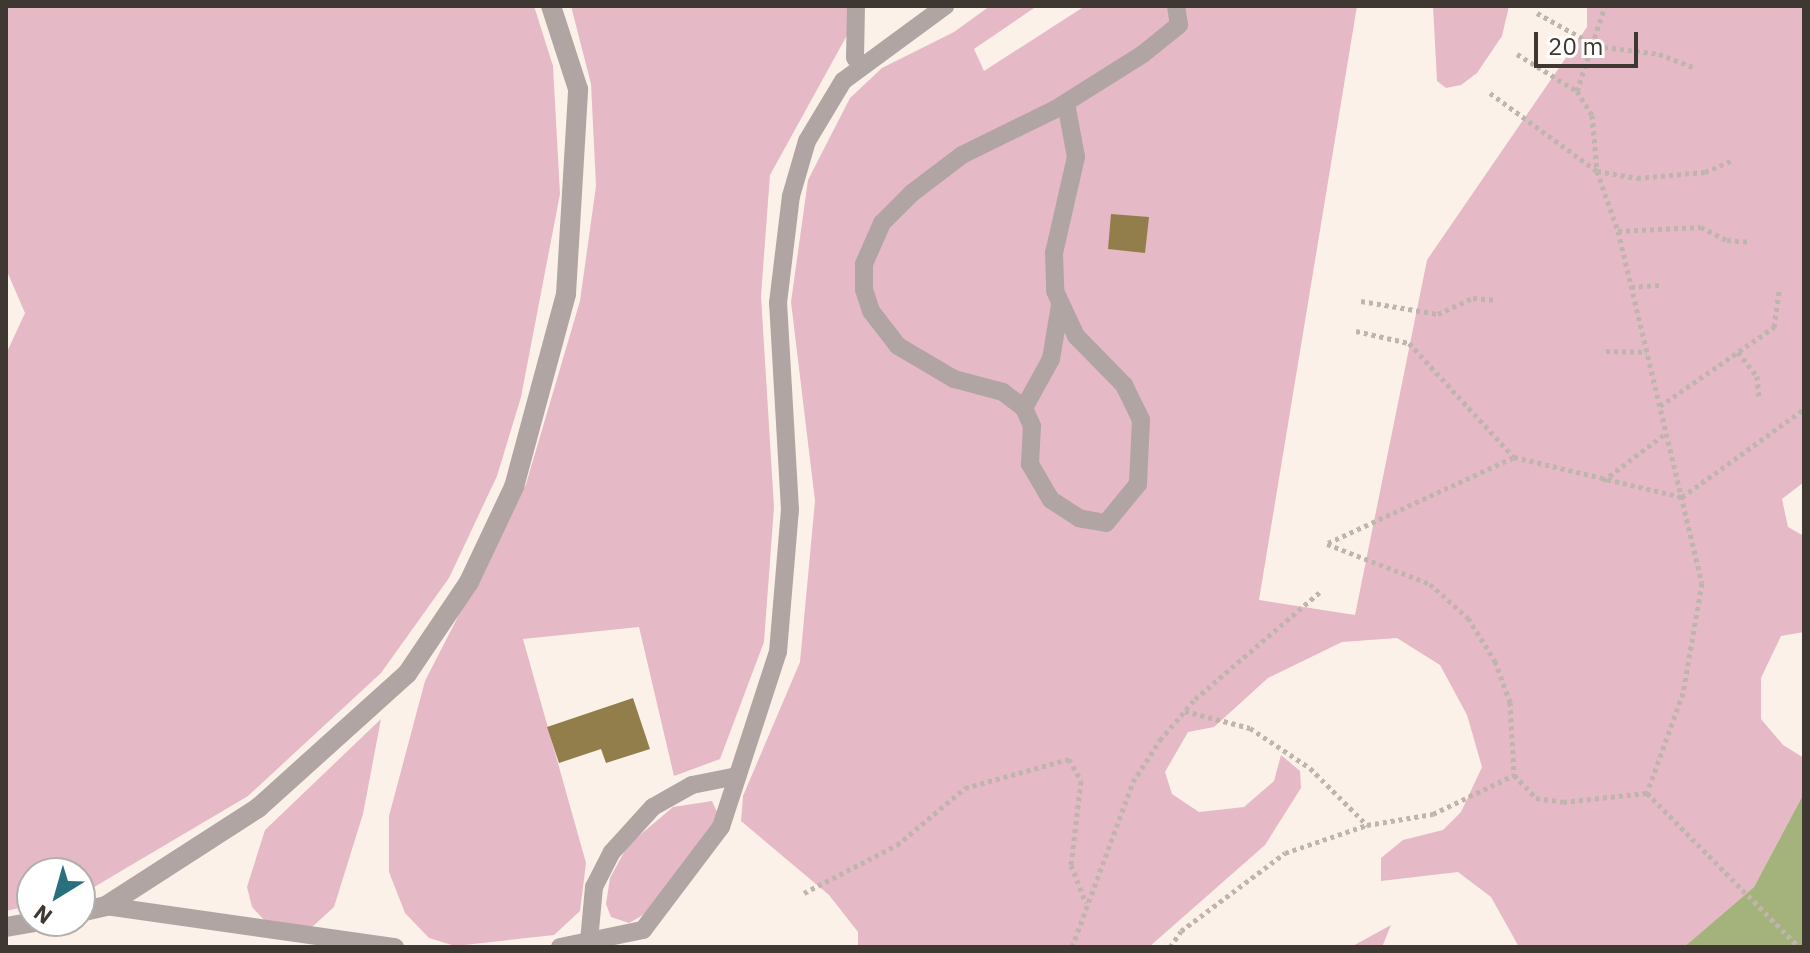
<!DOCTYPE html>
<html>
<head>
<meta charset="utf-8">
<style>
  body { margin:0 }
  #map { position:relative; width:1810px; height:953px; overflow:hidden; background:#fcf1e8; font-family:"IBM Plex Sans",sans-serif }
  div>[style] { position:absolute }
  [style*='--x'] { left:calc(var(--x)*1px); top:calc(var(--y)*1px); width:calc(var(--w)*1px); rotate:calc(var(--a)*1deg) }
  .green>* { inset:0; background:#e5b9c6 }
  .water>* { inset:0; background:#a4b27b }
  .building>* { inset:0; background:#927e4a }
  .path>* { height:5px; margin-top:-2.5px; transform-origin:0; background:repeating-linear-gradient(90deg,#bfb5ad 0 4px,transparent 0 8px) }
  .service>* { height:18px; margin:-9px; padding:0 9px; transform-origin:9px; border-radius:9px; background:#b0a5a3 }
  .minor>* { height:20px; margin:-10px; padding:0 10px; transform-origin:10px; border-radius:10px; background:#b0a5a3 }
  span { translate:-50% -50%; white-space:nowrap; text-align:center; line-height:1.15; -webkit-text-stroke:8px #fff; paint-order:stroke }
  .frame { position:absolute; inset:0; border:8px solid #3f3832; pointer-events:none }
  .north { position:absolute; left:16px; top:857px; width:80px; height:80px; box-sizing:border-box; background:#fff; border:2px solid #b2afad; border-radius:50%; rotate:217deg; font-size:22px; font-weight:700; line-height:32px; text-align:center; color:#3f3832 }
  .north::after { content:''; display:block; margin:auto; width:28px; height:36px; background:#28707c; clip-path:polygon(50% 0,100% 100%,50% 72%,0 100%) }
  .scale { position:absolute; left:1534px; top:32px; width:104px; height:36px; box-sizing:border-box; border:4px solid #3f3832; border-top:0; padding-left:10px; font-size:24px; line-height:28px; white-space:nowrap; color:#3f3832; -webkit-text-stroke:6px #fff; paint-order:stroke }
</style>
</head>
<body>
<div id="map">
  <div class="green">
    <div style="clip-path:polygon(6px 6px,534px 6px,553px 66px,560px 194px,521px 397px,497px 476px,449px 578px,381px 673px,248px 796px,84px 893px,80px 894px,80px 873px,32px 873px,32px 905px,6px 911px,6px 354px,25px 313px,6px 269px)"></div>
    <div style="clip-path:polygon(571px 6px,849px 6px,851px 28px,770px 175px,761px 296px,774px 507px,764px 642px,720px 759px,674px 776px,639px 627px,523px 639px,586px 863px,580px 911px,554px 935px,455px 946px,429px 938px,405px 913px,389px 872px,389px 816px,425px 681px,526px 484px,580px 301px,596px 186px,591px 84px)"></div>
    <div style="clip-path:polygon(990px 6px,1037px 6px,974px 49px,984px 71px,1085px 6px,1357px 6px,1259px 600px,1355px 615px,1427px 260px,1587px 27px,1587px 6px,1804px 6px,1804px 482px,1782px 499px,1788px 527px,1804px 536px,1804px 632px,1781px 636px,1761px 678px,1761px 719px,1783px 745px,1804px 758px,1804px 793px,1754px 887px,1684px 947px,1519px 947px,1491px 897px,1458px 872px,1381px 881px,1381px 858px,1403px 840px,1443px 830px,1461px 812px,1482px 767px,1467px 715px,1440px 665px,1397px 638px,1342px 642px,1268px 678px,1214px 727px,1188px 732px,1165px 772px,1172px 794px,1199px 812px,1244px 807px,1274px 781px,1281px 755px,1300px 771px,1301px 788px,1265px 845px,1149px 947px,858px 947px,858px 932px,829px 895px,741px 821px,743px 796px,800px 662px,815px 501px,791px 302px,808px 180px,850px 98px,882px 68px,954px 32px)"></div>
    <div style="clip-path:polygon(1433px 6px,1509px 6px,1502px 36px,1477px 73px,1461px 85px,1446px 88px,1437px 81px)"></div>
    <div style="clip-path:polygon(381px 719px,363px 814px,334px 907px,312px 927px,266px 922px,252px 907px,247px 887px,265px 830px)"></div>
    <div style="clip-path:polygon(712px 801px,718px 814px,707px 839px,643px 915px,629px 923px,611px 917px,606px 904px,610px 878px,628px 845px,673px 807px)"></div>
    <div style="clip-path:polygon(1391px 925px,1382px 947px,1351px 947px)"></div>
  </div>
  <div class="water">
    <div style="clip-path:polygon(1804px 793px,1804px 947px,1684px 947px,1754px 887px)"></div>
  </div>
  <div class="building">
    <div style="clip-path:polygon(1111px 214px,1149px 217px,1145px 253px,1108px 249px)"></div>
    <div style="clip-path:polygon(633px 698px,650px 749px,606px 763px,601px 749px,559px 763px,547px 727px)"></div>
  </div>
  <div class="path">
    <div style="--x:1537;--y:13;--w:68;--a:29.2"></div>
    <div style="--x:1596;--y:46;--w:64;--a:7.2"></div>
    <div style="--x:1659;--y:54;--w:40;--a:21"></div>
    <div style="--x:1517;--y:54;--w:70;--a:31.7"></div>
    <div style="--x:1577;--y:91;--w:28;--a:58"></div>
    <div style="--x:1592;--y:115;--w:56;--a:84.9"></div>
    <div style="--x:1597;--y:171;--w:41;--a:9.9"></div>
    <div style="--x:1637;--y:178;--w:68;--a:-5"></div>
    <div style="--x:1705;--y:172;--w:28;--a:-23"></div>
    <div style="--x:1577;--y:91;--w:89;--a:-71.8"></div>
    <div style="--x:1490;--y:93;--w:132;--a:36.1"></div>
    <div style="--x:1597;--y:171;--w:64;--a:70.7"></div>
    <div style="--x:1618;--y:231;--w:362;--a:76.6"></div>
    <div style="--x:1702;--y:583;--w:112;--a:99.8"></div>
    <div style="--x:1683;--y:693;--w:106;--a:109.8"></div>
    <div style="--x:1618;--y:231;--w:83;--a:-2.8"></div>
    <div style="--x:1701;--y:227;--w:29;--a:27"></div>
    <div style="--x:1727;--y:240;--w:24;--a:5"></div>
    <div style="--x:1631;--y:287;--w:32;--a:-4"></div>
    <div style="--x:1361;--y:301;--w:78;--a:9.6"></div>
    <div style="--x:1438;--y:314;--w:38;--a:-25"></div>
    <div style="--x:1473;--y:298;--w:24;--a:5"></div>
    <div style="--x:1356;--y:331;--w:54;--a:12.8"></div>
    <div style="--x:1409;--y:343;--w:155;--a:47.4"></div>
    <div style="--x:1514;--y:457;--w:173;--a:13.4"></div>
    <div style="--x:1682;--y:497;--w:150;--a:-35.8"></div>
    <div style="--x:1606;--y:351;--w:41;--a:1.4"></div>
    <div style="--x:1738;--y:352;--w:31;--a:52"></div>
    <div style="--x:1757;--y:376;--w:21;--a:85"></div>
    <div style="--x:1660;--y:406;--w:139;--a:-34.7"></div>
    <div style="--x:1774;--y:327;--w:36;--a:-82"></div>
    <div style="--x:1603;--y:481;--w:79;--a:-37.3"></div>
    <div style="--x:1328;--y:543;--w:205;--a:-24.8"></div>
    <div style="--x:1327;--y:544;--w:110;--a:21.2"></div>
    <div style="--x:1430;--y:584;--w:51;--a:41.8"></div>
    <div style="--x:1468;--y:618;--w:51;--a:57.9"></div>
    <div style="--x:1495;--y:661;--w:44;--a:69.9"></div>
    <div style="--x:1510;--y:702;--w:73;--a:86.9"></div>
    <div style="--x:1514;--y:775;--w:32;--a:46"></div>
    <div style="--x:1536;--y:798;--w:27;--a:8"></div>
    <div style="--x:1563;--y:802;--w:84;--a:-6.1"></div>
    <div style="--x:1185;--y:711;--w:67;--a:14.7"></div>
    <div style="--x:1250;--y:728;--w:72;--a:33.7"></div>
    <div style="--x:1310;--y:768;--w:81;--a:45"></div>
    <div style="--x:1367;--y:825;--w:67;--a:-9.5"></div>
    <div style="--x:1433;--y:814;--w:90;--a:-25.7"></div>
    <div style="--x:1647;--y:793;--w:216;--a:45.4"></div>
    <div style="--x:804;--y:893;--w:105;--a:-27.3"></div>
    <div style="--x:897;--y:845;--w:89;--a:-40"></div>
    <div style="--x:965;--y:788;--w:108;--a:-15.6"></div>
    <div style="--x:1069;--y:759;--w:25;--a:61"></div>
    <div style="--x:1081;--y:781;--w:85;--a:96.8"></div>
    <div style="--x:1071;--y:865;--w:41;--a:68.5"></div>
    <div style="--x:1072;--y:947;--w:176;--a:-69.7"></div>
    <div style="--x:1133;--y:782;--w:50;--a:-57.3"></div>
    <div style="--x:1160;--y:740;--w:54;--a:-49.5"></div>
    <div style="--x:1195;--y:699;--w:165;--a:-40.6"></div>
    <div style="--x:1170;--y:947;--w:19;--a:-55"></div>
    <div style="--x:1181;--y:931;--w:130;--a:-36.9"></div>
    <div style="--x:1285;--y:853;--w:87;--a:-18.9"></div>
  </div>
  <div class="service">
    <div style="--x:855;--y:58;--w:52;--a:-88.9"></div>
    <div style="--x:1066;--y:103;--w:55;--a:79.5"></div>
    <div style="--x:1076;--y:157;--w:98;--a:102.9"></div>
    <div style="--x:1054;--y:253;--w:38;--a:88"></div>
    <div style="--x:1055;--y:291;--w:50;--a:65"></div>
    <div style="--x:1076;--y:336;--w:69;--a:45.6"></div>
    <div style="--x:1124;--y:385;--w:39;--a:64"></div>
    <div style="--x:1141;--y:420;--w:64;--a:92.7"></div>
    <div style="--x:1138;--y:484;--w:50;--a:129.4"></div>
    <div style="--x:1106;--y:523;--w:27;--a:-170"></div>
    <div style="--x:1079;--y:518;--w:33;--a:-147"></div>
    <div style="--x:1051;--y:500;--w:42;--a:-120.3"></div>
    <div style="--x:1030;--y:464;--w:38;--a:-87"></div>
    <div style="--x:1032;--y:426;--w:20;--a:-114"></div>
    <div style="--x:1024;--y:408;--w:26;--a:-143"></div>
    <div style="--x:1003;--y:392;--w:51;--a:-165.1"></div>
    <div style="--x:954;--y:379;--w:65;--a:-149.5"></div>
    <div style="--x:898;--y:346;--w:44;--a:-127.6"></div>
    <div style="--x:871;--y:311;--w:22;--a:-108"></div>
    <div style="--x:864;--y:290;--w:26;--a:-90"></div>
    <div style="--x:864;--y:264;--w:45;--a:-66.3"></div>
    <div style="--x:882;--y:223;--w:42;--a:-45"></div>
    <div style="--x:912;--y:193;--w:63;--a:-37.2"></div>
    <div style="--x:962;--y:155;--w:102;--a:-26.1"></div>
    <div style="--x:1054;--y:110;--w:105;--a:-32.2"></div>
    <div style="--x:1143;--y:54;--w:46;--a:-38.9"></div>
    <div style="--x:1179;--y:25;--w:19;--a:-99"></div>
    <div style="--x:1024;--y:408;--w:56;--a:-61.1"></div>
    <div style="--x:1051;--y:359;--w:55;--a:-80.5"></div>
    <div style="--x:106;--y:906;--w:292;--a:8.1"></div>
    <div style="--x:589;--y:941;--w:54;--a:-84.7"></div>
    <div style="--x:594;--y:887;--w:39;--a:-63"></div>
    <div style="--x:612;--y:852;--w:61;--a:-47.7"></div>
    <div style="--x:653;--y:807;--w:45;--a:-29.4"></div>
    <div style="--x:692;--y:785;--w:46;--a:-11.3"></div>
    <div style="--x:560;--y:947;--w:85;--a:-11.6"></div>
    <div style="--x:643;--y:930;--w:129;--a:-52.9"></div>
    <div style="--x:721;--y:827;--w:184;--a:-72"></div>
    <div style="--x:778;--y:652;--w:143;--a:-85.2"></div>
    <div style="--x:790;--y:510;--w:207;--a:-93.3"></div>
    <div style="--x:778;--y:303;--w:108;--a:-83.1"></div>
    <div style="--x:791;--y:196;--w:57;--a:-73.8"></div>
    <div style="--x:807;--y:141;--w:70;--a:-59"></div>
    <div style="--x:843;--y:81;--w:127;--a:-36.3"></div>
  </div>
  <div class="minor">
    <div style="--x:80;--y:912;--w:27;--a:-13"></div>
    <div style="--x:106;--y:906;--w:181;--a:-32.8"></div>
    <div style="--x:258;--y:808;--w:200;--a:-42"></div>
    <div style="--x:407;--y:674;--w:111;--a:-56"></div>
    <div style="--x:469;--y:582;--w:105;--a:-64.7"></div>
    <div style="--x:514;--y:487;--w:200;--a:-74.9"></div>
    <div style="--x:566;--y:294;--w:205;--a:-86.6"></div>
    <div style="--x:578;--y:89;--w:87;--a:-108"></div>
    <div style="--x:6;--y:927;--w:34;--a:-10"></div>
  </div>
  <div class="frame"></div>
  <div class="north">N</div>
  <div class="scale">20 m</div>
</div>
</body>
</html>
